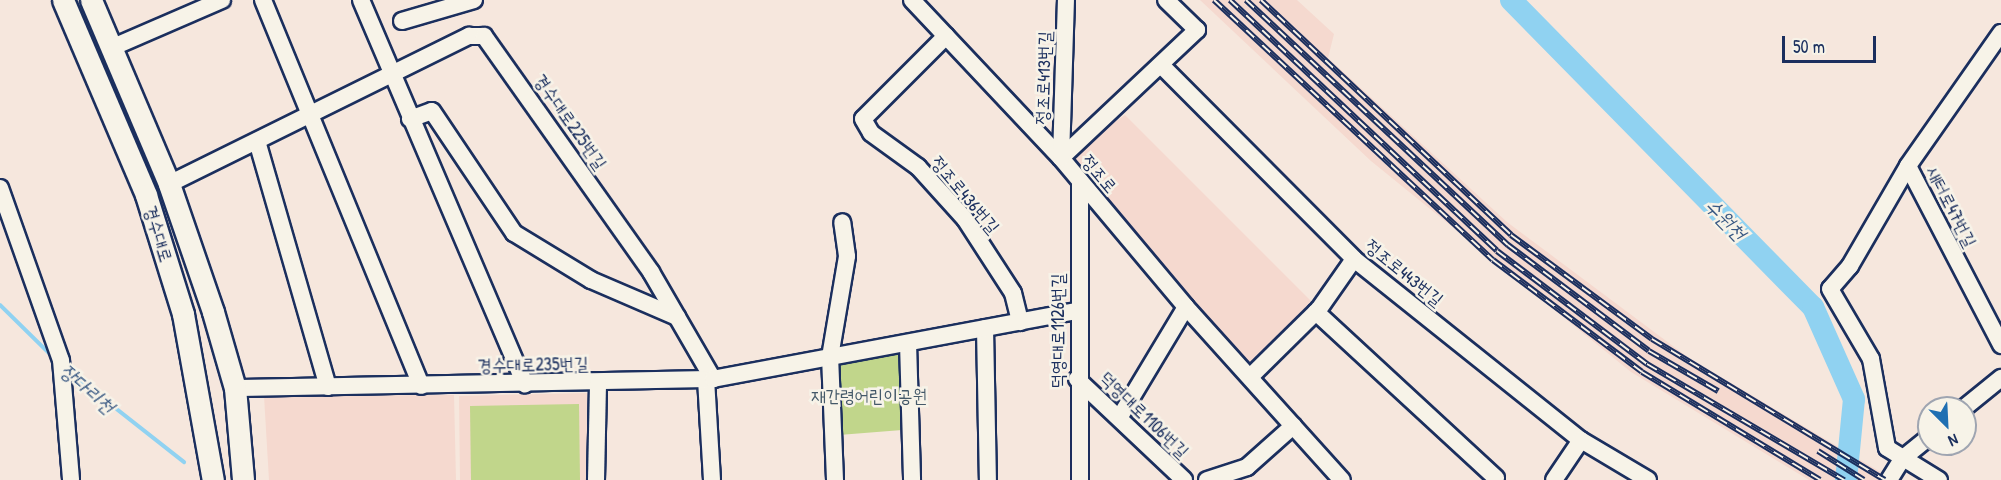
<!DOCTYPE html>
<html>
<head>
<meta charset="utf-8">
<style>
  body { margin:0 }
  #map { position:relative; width:2001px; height:480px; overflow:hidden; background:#f6e7dd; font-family:"Patrick Hand","Poor Story",sans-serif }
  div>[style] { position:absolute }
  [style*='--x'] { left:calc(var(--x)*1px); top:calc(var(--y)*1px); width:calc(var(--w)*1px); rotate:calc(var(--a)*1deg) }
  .built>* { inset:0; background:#f5d9cf }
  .green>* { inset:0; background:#c1d68b }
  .stream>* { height:4px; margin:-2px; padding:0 2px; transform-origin:2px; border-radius:2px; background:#90d2f1 }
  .river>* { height:22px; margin:-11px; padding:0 11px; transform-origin:11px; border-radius:11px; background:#90d2f1 }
  .roads { filter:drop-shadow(2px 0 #1b2f5e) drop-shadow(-2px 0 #1b2f5e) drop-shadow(0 2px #1b2f5e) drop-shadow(0 -2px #1b2f5e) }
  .minor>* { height:16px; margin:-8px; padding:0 8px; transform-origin:8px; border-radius:8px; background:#f7f3e8 }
  .major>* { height:21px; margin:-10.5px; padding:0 10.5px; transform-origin:10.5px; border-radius:10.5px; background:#f7f3e8 }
  .rail>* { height:6px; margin-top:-3px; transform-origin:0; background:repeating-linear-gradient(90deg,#f7f3e8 0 11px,#1b2f5e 0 22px); box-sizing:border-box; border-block:2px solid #1b2f5e }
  span { translate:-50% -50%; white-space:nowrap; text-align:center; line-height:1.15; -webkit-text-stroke:5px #f7f3e8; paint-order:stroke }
  .street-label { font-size:18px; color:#1b2f5e }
  .park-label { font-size:18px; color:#445969 }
  .water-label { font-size:20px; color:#385883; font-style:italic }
  .north { position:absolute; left:1917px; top:396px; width:60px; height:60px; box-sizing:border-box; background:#f7f3e8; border:2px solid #9fa5b1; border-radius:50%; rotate:156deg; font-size:16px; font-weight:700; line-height:24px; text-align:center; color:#1b2f5e }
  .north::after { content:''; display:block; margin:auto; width:21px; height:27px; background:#1f6fb2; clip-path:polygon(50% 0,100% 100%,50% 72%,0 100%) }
  .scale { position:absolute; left:1782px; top:36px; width:94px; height:27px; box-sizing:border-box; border:3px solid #1b2f5e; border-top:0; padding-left:8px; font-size:18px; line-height:21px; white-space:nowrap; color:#1b2f5e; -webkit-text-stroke:4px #f7f3e8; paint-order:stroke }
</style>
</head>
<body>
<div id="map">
  <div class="built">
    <div style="clip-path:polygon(1200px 0,1297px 0,1334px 34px,1328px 58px,1507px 222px,1689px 358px,1894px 480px,1809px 480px,1631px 372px,1371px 161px)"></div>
    <div style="clip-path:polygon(1125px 115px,1319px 309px,1250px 377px,1061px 158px)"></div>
    <div style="clip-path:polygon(588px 393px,587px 480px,460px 480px,459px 396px)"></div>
    <div style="clip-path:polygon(454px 395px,456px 480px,269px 480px,264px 396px)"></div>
  </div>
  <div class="green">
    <div style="clip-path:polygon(898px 349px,902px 430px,839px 435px,837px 361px)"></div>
    <div style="clip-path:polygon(579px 404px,580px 480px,471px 480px,470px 406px)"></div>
  </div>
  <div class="stream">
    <div style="--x:0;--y:305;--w:74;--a:44.5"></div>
    <div style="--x:67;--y:370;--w:149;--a:38.2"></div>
  </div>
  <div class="river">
    <div style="--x:1511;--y:0;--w:431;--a:45.5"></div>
    <div style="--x:1813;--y:307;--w:101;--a:66"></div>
    <div style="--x:1854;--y:399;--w:81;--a:95.6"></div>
  </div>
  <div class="roads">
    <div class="minor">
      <div style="--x:263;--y:0;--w:417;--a:67.7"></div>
      <div style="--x:361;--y:0;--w:418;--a:66.9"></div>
      <div style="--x:912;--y:0;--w:217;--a:46.7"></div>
      <div style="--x:1061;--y:158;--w:194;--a:50"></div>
      <div style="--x:1186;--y:307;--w:233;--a:48"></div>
      <div style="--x:402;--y:21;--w:75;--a:-16.3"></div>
      <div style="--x:2001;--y:33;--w:162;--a:125"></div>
      <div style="--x:1908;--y:166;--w:202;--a:62.5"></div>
      <div style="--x:946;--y:36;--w:117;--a:135"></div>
      <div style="--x:863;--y:119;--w:16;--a:60"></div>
      <div style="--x:871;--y:133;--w:58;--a:35.9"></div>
      <div style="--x:918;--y:167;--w:70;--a:47.9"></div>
      <div style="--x:965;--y:219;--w:88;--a:57"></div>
      <div style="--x:1013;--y:293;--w:30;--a:76"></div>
      <div style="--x:111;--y:48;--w:121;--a:-23.4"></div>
      <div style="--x:1162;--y:66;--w:272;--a:45.1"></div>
      <div style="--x:1354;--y:259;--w:290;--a:38.6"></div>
      <div style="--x:1581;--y:440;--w:78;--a:30.8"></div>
      <div style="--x:410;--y:119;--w:23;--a:-20"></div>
      <div style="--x:432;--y:111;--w:147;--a:56.1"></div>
      <div style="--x:514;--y:233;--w:90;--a:31.4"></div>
      <div style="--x:591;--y:280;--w:94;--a:23.3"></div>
      <div style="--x:257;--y:141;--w:256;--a:73.9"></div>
      <div style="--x:1061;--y:158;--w:187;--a:-43.3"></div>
      <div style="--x:1197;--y:30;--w:43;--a:-135.9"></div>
      <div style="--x:1061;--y:158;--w:158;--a:-88.2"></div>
      <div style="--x:1908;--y:166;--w:116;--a:120.1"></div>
      <div style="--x:1850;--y:266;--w:30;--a:131"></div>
      <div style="--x:1830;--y:289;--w:81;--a:59.6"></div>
      <div style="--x:1871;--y:359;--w:90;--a:79.8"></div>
      <div style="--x:1887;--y:448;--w:61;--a:31.6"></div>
      <div style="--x:169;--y:184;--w:335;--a:-26.3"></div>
      <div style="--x:469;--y:36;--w:15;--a:0"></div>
      <div style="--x:484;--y:36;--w:289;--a:54.7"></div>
      <div style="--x:651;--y:272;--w:124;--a:59.9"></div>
      <div style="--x:0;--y:188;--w:182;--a:70.5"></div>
      <div style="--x:61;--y:360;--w:120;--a:85.2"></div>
      <div style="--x:1316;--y:312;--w:245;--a:42.7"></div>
      <div style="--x:985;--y:328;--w:152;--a:88.9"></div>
      <div style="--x:908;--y:343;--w:137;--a:88.3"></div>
      <div style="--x:1250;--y:377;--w:97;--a:-44.6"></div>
      <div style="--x:1319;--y:309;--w:61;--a:-55"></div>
      <div style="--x:706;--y:379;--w:101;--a:86.6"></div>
      <div style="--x:1077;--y:379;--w:147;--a:43.3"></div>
      <div style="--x:235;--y:388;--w:478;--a:-1.1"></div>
      <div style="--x:713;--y:379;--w:369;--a:-10.6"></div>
      <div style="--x:1964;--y:408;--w:48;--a:-39"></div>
      <div style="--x:1121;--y:415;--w:126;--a:-59"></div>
      <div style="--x:596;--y:480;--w:97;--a:-88.8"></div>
      <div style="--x:835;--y:480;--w:123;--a:-92.3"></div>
      <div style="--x:830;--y:357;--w:102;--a:-80.4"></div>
      <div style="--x:847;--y:256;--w:34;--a:-98"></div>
      <div style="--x:1080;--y:480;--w:299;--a:-90"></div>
      <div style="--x:1207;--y:480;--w:42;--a:-18"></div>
      <div style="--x:1247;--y:467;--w:62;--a:-41.7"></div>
      <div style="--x:1554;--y:480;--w:48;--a:-56"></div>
      <div style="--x:1889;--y:480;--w:25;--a:-58"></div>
      <div style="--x:1902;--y:459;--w:35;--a:-39"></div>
    </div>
    <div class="major">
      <div style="--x:63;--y:0;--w:212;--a:66.9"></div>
      <div style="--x:146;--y:195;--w:125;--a:72.7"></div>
      <div style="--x:183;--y:314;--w:169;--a:79.8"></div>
      <div style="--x:91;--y:0;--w:200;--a:67"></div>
      <div style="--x:169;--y:184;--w:135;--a:71"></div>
      <div style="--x:213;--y:312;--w:79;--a:73.9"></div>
      <div style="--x:235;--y:388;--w:92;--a:85"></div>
    </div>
  </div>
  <div class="rail">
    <div style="--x:1214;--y:0;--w:381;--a:43"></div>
    <div style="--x:1493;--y:260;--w:186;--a:36.9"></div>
    <div style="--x:1642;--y:372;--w:208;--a:31.2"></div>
    <div style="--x:1230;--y:0;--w:366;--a:43.2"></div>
    <div style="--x:1497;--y:251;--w:188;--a:37"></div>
    <div style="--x:1647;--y:364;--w:229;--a:30.5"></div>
    <div style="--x:1246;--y:0;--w:359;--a:43.1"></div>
    <div style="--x:1508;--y:245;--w:176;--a:36.9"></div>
    <div style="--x:1649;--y:351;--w:80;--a:30.1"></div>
    <div style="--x:1261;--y:0;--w:343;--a:43.2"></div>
    <div style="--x:1511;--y:235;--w:175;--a:36.4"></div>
    <div style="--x:1652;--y:339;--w:272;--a:31.2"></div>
    <div style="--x:1818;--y:451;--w:54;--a:32.2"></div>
  </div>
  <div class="street-label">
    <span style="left:1044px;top:78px;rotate:-88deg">정조로413번길</span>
    <span style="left:570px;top:122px;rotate:55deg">경수대로225번길</span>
    <span style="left:1099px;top:174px;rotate:50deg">정조로</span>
    <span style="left:965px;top:195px;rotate:50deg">정조로436번길</span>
    <span style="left:1951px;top:207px;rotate:63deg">새터로47번길</span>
    <span style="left:158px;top:234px;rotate:73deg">경수대로</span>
    <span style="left:1404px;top:273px;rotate:39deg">정조로443번길</span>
    <span style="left:1058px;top:331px;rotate:-90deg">덕영대로1126번길</span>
    <span style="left:533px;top:365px;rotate:-1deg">경수대로235번길</span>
    <span style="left:1144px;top:415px;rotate:44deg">덕영대로1106번길</span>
  </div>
  <div class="park-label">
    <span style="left:869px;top:396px">재간령어린이공원</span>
  </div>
  <div class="water-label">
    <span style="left:1726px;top:219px;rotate:46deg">수원천</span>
    <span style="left:88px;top:388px;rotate:41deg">장다리천</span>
  </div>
  <div class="north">N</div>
  <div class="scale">50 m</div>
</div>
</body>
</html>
